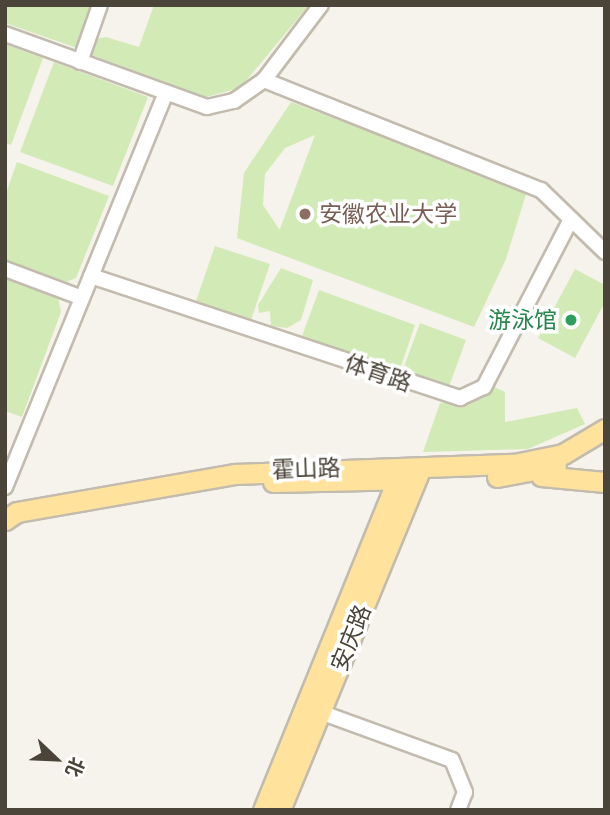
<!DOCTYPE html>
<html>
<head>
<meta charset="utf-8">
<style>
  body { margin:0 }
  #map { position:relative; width:610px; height:815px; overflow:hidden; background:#f6f3ec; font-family:Raleway,"Noto Sans SC",sans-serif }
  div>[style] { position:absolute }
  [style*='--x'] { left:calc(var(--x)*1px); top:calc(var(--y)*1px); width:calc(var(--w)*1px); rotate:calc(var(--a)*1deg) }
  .green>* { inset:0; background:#d2eab5 }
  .roads { filter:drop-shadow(2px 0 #c2bbae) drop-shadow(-2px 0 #c2bbae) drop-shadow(0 2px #c2bbae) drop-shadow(0 -2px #c2bbae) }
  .minor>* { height:14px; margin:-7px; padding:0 7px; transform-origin:7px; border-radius:7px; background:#fff }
  .major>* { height:19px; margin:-9.5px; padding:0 9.5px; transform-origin:9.5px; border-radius:9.5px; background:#ffe39c }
  .dots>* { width:19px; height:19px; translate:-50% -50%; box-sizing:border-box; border:4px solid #fff; border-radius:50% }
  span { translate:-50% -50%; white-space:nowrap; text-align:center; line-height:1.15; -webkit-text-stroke:7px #fff; paint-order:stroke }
  .education-label { font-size:23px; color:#785e54 }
  .left { translate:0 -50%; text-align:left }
  .leisure-label { font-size:23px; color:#27864d }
  .right { translate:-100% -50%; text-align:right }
  .street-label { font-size:23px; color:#4b4439 }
  .frame { position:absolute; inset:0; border:7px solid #4b4439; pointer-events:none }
  .north { position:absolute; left:21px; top:724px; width:70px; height:70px; -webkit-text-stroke:5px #fff; paint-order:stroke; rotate:113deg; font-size:19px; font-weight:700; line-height:28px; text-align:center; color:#4b4439 }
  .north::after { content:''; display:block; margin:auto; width:24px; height:32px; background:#4b4439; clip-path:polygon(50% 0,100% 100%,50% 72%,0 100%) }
</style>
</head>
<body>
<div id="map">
  <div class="green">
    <div style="clip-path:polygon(5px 5px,92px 5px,77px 48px,5px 23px)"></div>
    <div style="clip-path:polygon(154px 5px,309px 5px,240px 88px,206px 97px,86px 53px,90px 40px,106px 37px,139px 47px)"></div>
    <div style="clip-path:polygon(5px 44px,43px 58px,11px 145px,5px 143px)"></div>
    <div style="clip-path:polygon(54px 62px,148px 97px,113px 186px,20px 152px)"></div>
    <div style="clip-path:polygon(evenodd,291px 102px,527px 191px,506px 259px,474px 327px,237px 238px,244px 173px,291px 102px,315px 135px,280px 229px,279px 229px,263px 205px,265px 174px,285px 148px,315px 135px)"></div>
    <div style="clip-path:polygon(17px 162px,109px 196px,76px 278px,66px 282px,5px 261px,5px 196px)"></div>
    <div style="clip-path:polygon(215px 246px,270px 264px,251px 320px,196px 301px)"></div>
    <div style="clip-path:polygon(281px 268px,313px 280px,301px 320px,287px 328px,271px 326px,270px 311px,259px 313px,258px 305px)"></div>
    <div style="clip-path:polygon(575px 269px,605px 285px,605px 302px,575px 358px,538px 338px)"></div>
    <div style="clip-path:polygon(5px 278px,58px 297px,61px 312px,22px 417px,5px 411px)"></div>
    <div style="clip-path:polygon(319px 290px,415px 325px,399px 372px,302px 336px)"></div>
    <div style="clip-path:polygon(420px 323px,466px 340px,448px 389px,402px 372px)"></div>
    <div style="clip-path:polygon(492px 386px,505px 392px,505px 422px,577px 408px,585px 424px,528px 449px,423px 452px,440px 403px,465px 404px)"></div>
  </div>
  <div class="roads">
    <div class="minor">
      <div style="--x:5;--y:34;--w:215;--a:19.9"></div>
      <div style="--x:207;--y:107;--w:28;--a:-13"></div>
      <div style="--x:234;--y:101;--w:37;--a:-35"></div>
      <div style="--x:264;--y:80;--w:94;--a:-52.8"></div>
      <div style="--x:80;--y:62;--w:60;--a:-70.7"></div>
      <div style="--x:264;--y:80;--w:298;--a:21.7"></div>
      <div style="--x:541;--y:190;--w:89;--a:44.1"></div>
      <div style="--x:5;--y:269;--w:82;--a:20.6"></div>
      <div style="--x:91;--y:276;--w:389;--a:18.3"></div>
      <div style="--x:460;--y:398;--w:26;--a:-25"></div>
      <div style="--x:484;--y:387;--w:189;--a:-62.6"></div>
      <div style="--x:5;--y:487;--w:423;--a:-67.8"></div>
      <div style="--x:320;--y:712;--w:140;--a:20"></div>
      <div style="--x:452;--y:760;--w:35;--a:68"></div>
      <div style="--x:465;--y:792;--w:19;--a:111"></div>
    </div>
    <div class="major">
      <div style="--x:541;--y:476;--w:64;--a:5.4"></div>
      <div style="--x:497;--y:477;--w:60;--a:-10.6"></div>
      <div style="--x:273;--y:482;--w:141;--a:-1.2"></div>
      <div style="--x:5;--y:520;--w:14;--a:-34"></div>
      <div style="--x:17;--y:512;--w:221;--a:-9.9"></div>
      <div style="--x:235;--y:474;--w:279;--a:-2.1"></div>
      <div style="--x:514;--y:464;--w:50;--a:-11.5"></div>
      <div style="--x:563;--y:454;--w:49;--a:-30.8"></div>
      <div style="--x:263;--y:810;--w:367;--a:-67.9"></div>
      <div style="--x:280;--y:810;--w:370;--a:-67.6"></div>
    </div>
  </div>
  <div class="dots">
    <div style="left:305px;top:214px;background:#8d6e63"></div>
    <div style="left:571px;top:320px;background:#2e9e5b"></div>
  </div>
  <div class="education-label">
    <span class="left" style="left:319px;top:214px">安徽农业大学</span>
  </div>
  <div class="leisure-label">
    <span class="right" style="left:557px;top:320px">游泳馆</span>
  </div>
  <div class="street-label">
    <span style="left:378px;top:373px;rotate:19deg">体育路</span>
    <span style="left:306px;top:469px;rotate:-2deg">霍山路</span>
    <span style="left:351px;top:638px;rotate:-68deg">安庆路</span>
  </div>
  <div class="frame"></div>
  <div class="north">北</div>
</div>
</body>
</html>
